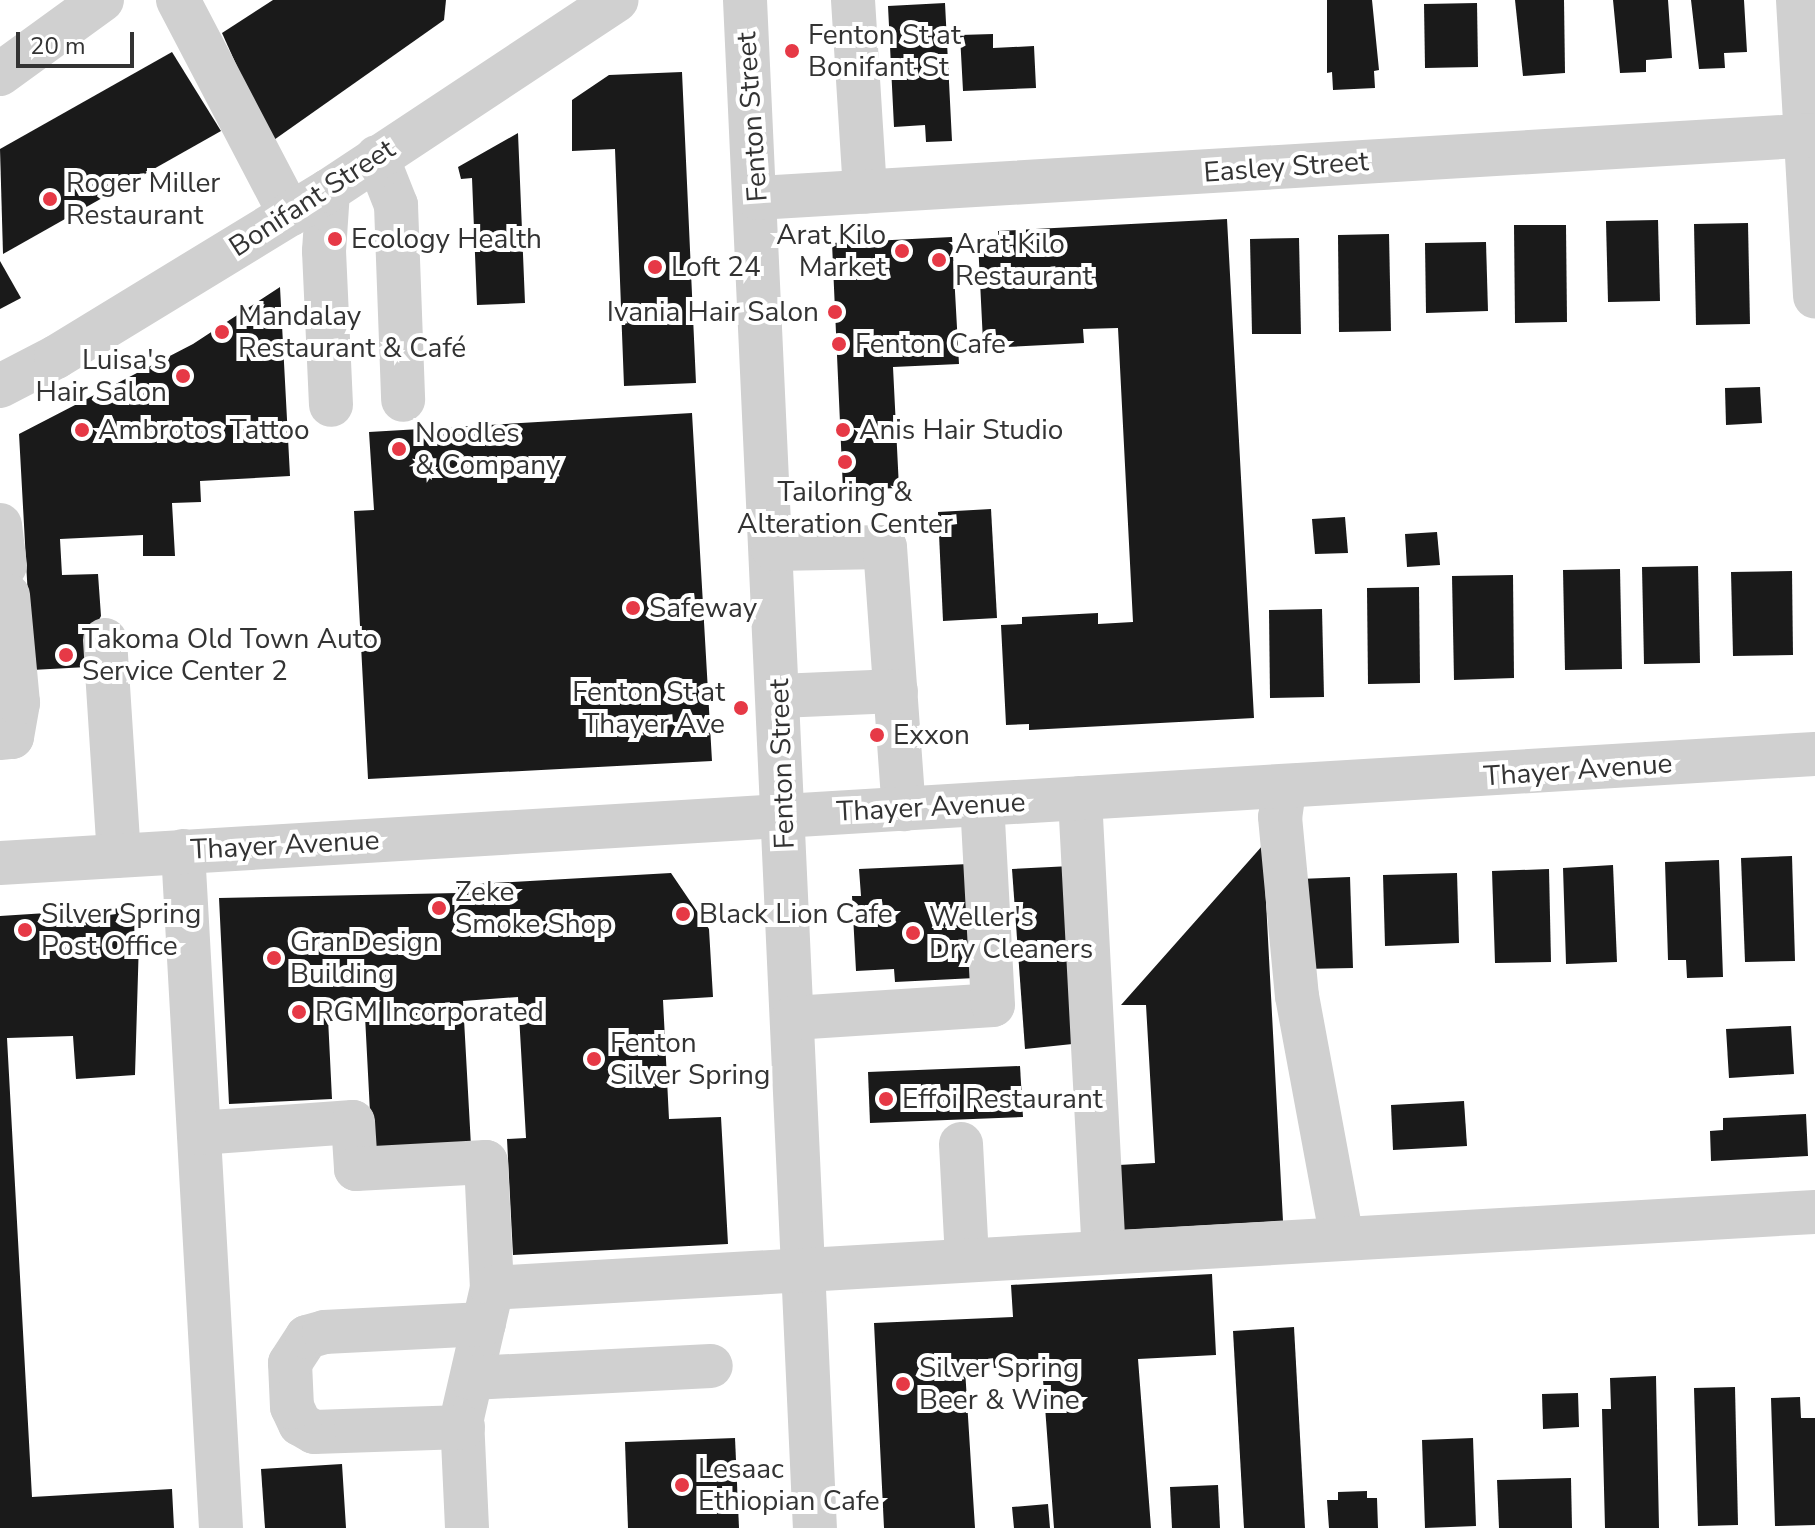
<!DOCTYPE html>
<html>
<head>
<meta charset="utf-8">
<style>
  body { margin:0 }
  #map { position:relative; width:1815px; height:1528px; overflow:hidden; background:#fff; font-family:"Nunito Sans",sans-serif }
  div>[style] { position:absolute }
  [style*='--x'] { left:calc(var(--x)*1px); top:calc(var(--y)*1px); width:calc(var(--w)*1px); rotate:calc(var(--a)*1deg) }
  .building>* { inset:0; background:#1a1a1a }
  .minor>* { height:44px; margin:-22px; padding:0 22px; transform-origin:22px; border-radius:22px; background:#d0d0d0 }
  .dots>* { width:22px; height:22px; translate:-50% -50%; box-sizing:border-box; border:4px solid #fff; border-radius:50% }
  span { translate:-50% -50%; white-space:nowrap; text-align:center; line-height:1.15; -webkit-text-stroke:8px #fff; paint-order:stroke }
  .poi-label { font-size:28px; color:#333 }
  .left { translate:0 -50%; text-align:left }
  .right { translate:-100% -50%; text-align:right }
  .street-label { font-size:28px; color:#333 }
  .scale { position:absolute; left:16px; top:32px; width:118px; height:36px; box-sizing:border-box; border:4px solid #333; border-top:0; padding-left:10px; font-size:24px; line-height:28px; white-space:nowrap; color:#333; -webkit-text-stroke:6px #fff; paint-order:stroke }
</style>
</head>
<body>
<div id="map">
  <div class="building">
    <div style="clip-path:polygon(273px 0,446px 0,444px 20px,271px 142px,222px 33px)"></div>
    <div style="clip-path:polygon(1327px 0,1372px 0,1379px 70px,1374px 71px,1375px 88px,1333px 90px,1332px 72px,1327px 73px)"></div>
    <div style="clip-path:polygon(1515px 0,1564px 0,1565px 73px,1523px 76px)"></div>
    <div style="clip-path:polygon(1613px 0,1668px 0,1672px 58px,1646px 60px,1646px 72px,1620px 73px)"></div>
    <div style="clip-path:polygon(1691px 0,1744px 0,1747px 52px,1724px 53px,1725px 68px,1699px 69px)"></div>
    <div style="clip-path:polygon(945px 3px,952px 141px,926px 142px,925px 125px,894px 127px,888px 6px)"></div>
    <div style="clip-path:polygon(1477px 3px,1478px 67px,1425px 68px,1424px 4px)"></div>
    <div style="clip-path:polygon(993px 34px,993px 48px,1034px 46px,1036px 88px,963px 91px,960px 35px)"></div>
    <div style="clip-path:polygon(172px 52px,221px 131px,3px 254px,0 149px)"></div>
    <div style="clip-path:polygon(682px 72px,696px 383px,624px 386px,615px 149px,572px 151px,572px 100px,609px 75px)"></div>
    <div style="clip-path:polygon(518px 133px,525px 303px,477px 305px,472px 178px,461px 179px,458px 167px)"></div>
    <div style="clip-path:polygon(1227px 219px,1254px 718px,1029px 730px,1029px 724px,1006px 725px,1001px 625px,1022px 624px,1022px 617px,1098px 613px,1098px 624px,1133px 622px,1118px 328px,1083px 329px,1084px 343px,1006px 347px,1006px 341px,983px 342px,978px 241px,999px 240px,998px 231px)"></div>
    <div style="clip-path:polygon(1658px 220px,1660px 301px,1608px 302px,1606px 221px)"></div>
    <div style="clip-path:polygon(1748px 223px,1750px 324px,1696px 325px,1694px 224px)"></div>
    <div style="clip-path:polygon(1514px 225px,1566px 225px,1567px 322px,1515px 323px)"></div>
    <div style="clip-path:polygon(1389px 234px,1391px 331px,1339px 332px,1338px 235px)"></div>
    <div style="clip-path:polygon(952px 237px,959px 364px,893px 367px,899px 488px,843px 490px,832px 243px)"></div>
    <div style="clip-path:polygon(1299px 238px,1301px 334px,1252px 334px,1250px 239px)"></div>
    <div style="clip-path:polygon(1486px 242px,1488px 311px,1426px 313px,1425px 243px)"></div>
    <div style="clip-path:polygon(0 261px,21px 298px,0 309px)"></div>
    <div style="clip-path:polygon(280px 287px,290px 476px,200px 481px,201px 502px,172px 503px,175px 556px,143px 556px,143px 535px,60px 539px,62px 575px,98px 574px,101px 616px,85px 647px,87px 667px,32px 670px,19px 434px,193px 344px)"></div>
    <div style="clip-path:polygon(1760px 387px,1762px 423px,1726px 425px,1725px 388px)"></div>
    <div style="clip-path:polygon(692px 413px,712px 761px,368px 779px,354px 511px,374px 510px,369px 432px)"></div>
    <div style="clip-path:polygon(991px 509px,997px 618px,943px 621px,938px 512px)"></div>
    <div style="clip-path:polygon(1345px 517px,1348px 553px,1315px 554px,1312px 519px)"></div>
    <div style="clip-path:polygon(1437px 532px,1440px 565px,1407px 567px,1405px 534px)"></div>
    <div style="clip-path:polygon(1698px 566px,1700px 663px,1644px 664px,1642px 567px)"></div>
    <div style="clip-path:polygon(1620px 569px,1622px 669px,1565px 670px,1563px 570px)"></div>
    <div style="clip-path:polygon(1792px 571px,1793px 655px,1733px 656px,1731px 572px)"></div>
    <div style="clip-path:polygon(1513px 575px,1514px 678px,1454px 680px,1452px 576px)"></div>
    <div style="clip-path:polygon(1419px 587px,1420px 683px,1368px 684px,1367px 588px)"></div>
    <div style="clip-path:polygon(1322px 609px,1324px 697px,1270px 698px,1269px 610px)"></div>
    <div style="clip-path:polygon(1263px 845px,1283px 1221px,1123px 1230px,1119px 1165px,1155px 1163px,1146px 1005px,1121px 1005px)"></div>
    <div style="clip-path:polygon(1792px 856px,1795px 961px,1745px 962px,1741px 858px)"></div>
    <div style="clip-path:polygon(1719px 860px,1723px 977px,1687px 978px,1686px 960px,1668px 960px,1665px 862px)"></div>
    <div style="clip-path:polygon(969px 864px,975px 978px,895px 982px,894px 969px,856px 971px,852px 896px,861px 896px,859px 869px)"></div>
    <div style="clip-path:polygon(1613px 865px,1617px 962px,1566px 964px,1563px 868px)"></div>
    <div style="clip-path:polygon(1071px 866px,1082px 1043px,1025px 1049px,1012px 869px)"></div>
    <div style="clip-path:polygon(1549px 869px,1551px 962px,1495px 963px,1492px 871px)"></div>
    <div style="clip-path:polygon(671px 873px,709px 929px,713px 997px,663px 1000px,669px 1119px,721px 1117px,728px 1244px,513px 1255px,507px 1139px,526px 1138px,518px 997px,463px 1001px,471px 1146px,372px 1151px,365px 1016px,328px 1018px,332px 1099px,229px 1104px,219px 898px,458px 893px,458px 885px)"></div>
    <div style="clip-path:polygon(1457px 873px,1459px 943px,1385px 946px,1383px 875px)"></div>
    <div style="clip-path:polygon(1350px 877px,1353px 968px,1302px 969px,1299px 879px)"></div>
    <div style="clip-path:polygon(140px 907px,135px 1075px,76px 1079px,73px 1036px,7px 1038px,32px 1497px,172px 1489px,174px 1528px,0 1528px,0 916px)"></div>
    <div style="clip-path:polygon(1791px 1026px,1794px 1074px,1729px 1078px,1726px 1029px)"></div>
    <div style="clip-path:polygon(1020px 1066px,1023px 1117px,870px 1123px,868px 1072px)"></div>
    <div style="clip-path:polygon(1464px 1101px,1467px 1146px,1393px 1150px,1391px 1105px)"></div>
    <div style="clip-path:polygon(1806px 1114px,1808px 1156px,1711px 1161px,1710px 1131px,1723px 1130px,1723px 1118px)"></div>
    <div style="clip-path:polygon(1212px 1274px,1216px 1355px,1138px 1359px,1151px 1528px,1054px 1528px,1042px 1366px,965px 1369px,975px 1528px,884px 1528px,874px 1323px,1013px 1317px,1011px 1285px)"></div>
    <div style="clip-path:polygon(1294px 1327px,1305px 1528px,1244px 1528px,1233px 1331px)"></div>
    <div style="clip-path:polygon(1656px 1376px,1659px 1528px,1605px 1528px,1602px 1409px,1611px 1409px,1610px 1378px)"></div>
    <div style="clip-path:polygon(1735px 1387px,1738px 1525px,1698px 1526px,1694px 1388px)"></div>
    <div style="clip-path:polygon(1578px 1393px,1579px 1427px,1543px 1429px,1542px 1394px)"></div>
    <div style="clip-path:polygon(1800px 1397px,1801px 1418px,1815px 1418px,1815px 1525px,1775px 1526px,1771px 1398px)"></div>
    <div style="clip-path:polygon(735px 1438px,739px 1528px,628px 1528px,625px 1442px)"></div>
    <div style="clip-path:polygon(1473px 1438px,1476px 1526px,1425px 1528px,1422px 1440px)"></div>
    <div style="clip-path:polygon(342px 1464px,346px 1528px,265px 1528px,261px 1469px)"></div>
    <div style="clip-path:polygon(1571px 1478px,1572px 1528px,1499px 1528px,1497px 1480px)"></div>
    <div style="clip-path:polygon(1218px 1485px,1220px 1528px,1172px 1528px,1170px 1487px)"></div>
    <div style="clip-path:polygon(1367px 1491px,1367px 1498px,1377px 1498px,1378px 1528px,1329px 1528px,1327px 1500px,1338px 1500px,1338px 1492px)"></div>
    <div style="clip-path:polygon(1048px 1504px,1050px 1528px,1014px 1528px,1012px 1507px)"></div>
  </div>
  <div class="minor">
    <div style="--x:178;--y:0;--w:242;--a:62.4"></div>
    <div style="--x:745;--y:0;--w:1530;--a:87.38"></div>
    <div style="--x:853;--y:0;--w:192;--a:86.4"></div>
    <div style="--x:1798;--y:0;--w:297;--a:86.7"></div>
    <div style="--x:0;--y:74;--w:126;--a:-36"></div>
    <div style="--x:377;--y:157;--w:52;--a:68.4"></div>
    <div style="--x:396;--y:205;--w:195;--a:87.9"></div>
    <div style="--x:328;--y:191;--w:60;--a:93.8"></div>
    <div style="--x:324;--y:251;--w:154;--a:87.4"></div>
    <div style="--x:758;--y:198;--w:1059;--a:-3.41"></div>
    <div style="--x:0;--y:386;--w:63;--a:-27.4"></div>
    <div style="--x:56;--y:357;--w:319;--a:-31.4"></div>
    <div style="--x:328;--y:191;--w:346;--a:-33.5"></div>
    <div style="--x:0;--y:525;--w:41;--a:83"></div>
    <div style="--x:773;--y:549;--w:112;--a:-1"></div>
    <div style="--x:885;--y:547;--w:263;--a:85.9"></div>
    <div style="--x:105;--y:640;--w:216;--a:86.3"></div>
    <div style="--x:779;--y:696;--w:117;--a:-2.4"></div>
    <div style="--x:0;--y:738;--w:12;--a:-5"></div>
    <div style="--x:12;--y:737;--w:35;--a:-80"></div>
    <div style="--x:18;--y:703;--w:108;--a:-95.3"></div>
    <div style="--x:1284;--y:790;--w:27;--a:98"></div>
    <div style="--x:1280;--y:817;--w:180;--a:84.6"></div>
    <div style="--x:1297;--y:996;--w:246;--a:79.5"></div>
    <div style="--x:1080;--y:798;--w:454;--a:87"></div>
    <div style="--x:183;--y:851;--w:678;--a:86.79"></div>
    <div style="--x:0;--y:863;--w:1818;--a:-3.44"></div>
    <div style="--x:793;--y:1018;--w:200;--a:-3.7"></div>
    <div style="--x:993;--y:1005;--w:201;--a:-93.1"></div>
    <div style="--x:199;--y:1133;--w:154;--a:-4.1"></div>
    <div style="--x:353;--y:1122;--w:47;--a:86.3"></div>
    <div style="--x:356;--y:1169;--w:130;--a:-3.1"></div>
    <div style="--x:486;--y:1162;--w:126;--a:87.3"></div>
    <div style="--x:492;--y:1288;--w:133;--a:103"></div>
    <div style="--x:462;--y:1418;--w:110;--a:87.4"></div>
    <div style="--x:961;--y:1144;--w:115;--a:87"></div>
    <div style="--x:492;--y:1288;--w:1325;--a:-3.29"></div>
    <div style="--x:472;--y:1378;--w:239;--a:-2.9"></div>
    <div style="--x:463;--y:1427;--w:149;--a:178.1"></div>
    <div style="--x:314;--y:1432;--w:16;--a:-150"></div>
    <div style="--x:300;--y:1424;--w:19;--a:-115"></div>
    <div style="--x:292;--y:1407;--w:44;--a:-92.6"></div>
    <div style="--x:290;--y:1363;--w:31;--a:-57"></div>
    <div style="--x:307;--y:1337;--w:18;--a:-16"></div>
    <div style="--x:324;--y:1332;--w:160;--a:-2.9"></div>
  </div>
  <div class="dots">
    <div style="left:792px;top:51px;background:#e63946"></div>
    <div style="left:50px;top:199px;background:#e63946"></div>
    <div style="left:335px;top:239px;background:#e63946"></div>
    <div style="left:902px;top:251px;background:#e63946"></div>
    <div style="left:939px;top:260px;background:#e63946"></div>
    <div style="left:655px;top:267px;background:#e63946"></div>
    <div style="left:835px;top:312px;background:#e63946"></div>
    <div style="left:222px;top:332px;background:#e63946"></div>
    <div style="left:839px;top:344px;background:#e63946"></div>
    <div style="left:183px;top:376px;background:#e63946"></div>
    <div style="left:82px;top:430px;background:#e63946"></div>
    <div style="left:843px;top:430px;background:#e63946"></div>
    <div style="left:399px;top:449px;background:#e63946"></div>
    <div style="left:845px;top:462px;background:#e63946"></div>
    <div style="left:633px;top:608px;background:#e63946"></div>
    <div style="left:66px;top:655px;background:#e63946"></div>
    <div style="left:741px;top:708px;background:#e63946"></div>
    <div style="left:877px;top:735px;background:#e63946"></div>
    <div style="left:439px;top:908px;background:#e63946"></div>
    <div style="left:683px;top:914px;background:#e63946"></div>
    <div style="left:25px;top:930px;background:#e63946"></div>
    <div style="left:913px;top:933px;background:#e63946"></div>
    <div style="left:274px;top:958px;background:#e63946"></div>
    <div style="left:299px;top:1012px;background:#e63946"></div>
    <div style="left:594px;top:1059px;background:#e63946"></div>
    <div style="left:886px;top:1099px;background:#e63946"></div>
    <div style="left:903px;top:1384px;background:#e63946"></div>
    <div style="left:682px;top:1485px;background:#e63946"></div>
  </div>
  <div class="poi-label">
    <span class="left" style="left:808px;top:51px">Fenton St at<br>Bonifant St</span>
    <span class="left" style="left:66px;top:199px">Roger Miller<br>Restaurant</span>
    <span class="right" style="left:886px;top:251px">Arat Kilo<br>Market</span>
    <span class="left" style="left:351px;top:239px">Ecology Health</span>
    <span class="left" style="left:955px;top:260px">Arat Kilo<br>Restaurant</span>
    <span class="left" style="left:671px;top:267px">Loft 24</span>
    <span class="right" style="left:819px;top:312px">Ivania Hair Salon</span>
    <span class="left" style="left:238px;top:332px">Mandalay<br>Restaurant &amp; Café</span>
    <span class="left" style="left:855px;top:344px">Fenton Cafe</span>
    <span class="right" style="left:167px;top:376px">Luisa's<br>Hair Salon</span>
    <span class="left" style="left:98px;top:430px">Ambrotos Tattoo</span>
    <span class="left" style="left:859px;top:430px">Anis Hair Studio</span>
    <span class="left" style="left:415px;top:449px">Noodles<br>&amp; Company</span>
    <span style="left:845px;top:508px">Tailoring &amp;<br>Alteration Center</span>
    <span class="left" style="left:649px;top:608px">Safeway</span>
    <span class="left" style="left:82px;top:655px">Takoma Old Town Auto<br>Service Center 2</span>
    <span class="right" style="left:725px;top:708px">Fenton St at<br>Thayer Ave</span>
    <span class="left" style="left:893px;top:735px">Exxon</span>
    <span class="left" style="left:455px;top:908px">Zeke<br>Smoke Shop</span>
    <span class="left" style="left:41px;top:930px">Silver Spring<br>Post Office</span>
    <span class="left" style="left:699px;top:914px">Black Lion Cafe</span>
    <span class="left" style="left:929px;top:933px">Weller's<br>Dry Cleaners</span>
    <span class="left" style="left:290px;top:958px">GranDesign<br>Building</span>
    <span class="left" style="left:315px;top:1012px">RGM Incorporated</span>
    <span class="left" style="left:610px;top:1059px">Fenton<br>Silver Spring</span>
    <span class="left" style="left:902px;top:1099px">Effoi Restaurant</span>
    <span class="left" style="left:919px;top:1384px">Silver Spring<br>Beer &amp; Wine</span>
    <span class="left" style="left:698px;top:1485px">Lesaac<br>Ethiopian Cafe</span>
  </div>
  <div class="street-label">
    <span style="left:752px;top:117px;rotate:-94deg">Fenton Street</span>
    <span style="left:1286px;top:167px;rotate:-4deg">Easley Street</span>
    <span style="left:312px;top:198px;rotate:-33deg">Bonifant Street</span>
    <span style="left:782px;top:764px;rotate:-92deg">Fenton Street</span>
    <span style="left:1578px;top:770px;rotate:-4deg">Thayer Avenue</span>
    <span style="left:931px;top:807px;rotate:-3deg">Thayer Avenue</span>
    <span style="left:285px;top:845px;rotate:-3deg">Thayer Avenue</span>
  </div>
  <div class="scale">20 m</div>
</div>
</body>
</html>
